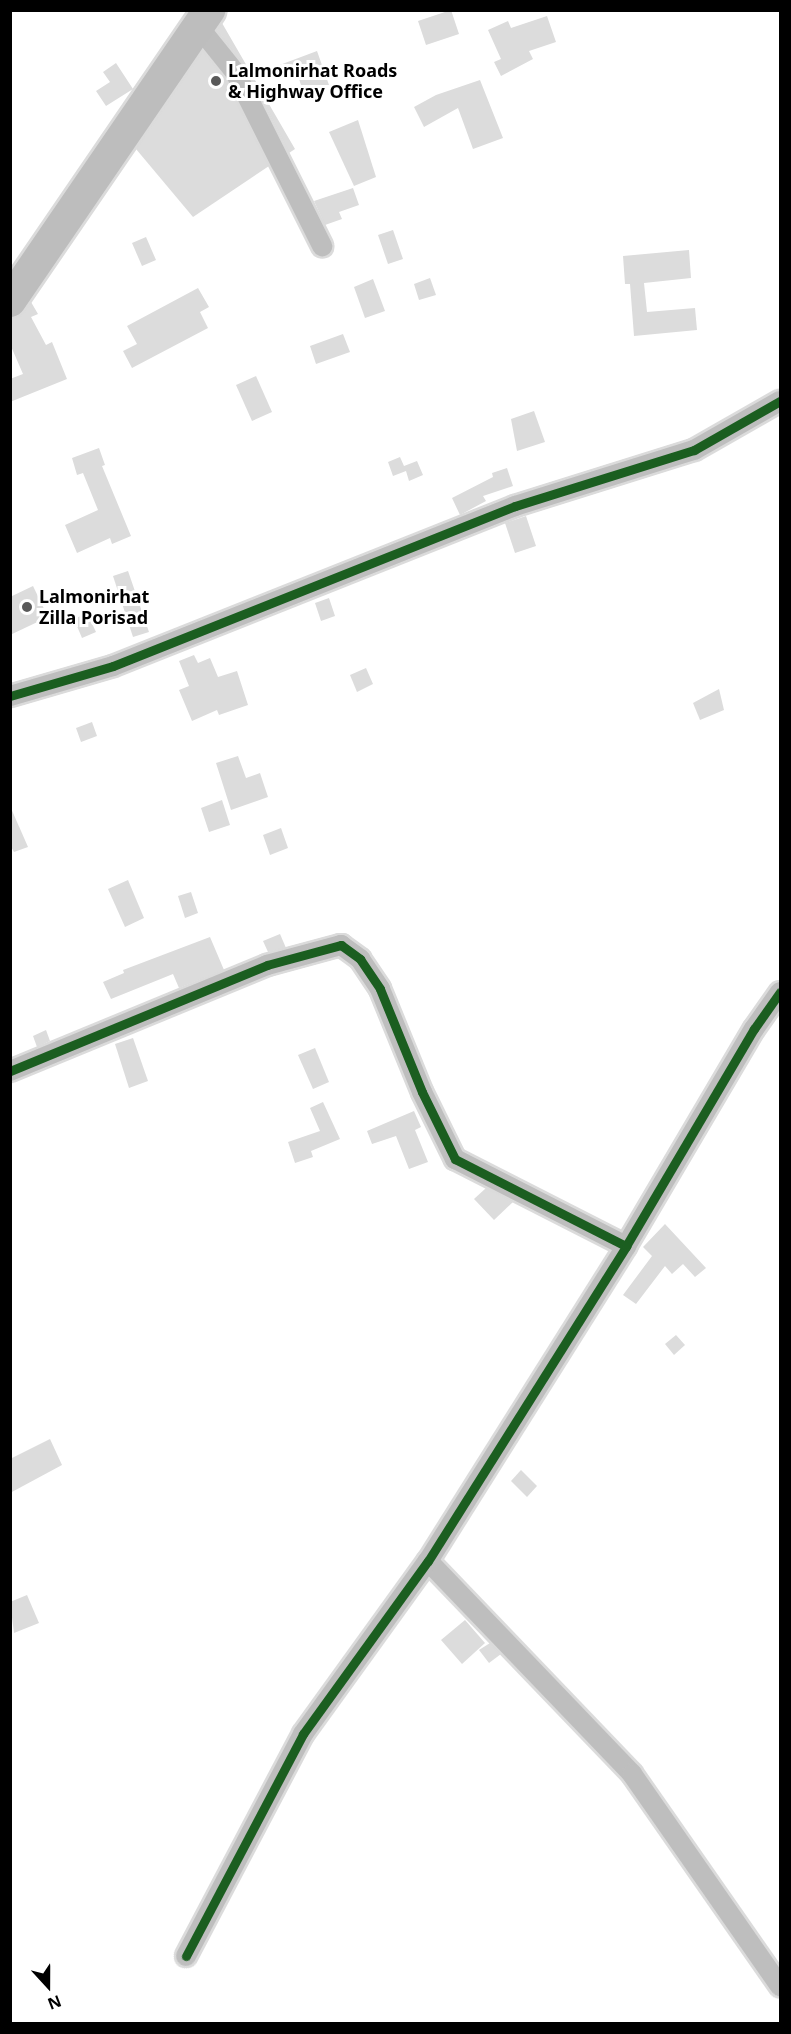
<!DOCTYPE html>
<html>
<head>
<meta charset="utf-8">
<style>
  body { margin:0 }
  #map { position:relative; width:791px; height:2034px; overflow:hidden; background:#fff; font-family:"Noto Sans",sans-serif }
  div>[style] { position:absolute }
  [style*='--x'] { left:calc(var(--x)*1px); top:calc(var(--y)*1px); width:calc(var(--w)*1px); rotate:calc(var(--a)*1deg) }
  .building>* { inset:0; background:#dcdcdc }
  .roads { filter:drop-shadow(2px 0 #dbdbdb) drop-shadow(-2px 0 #dbdbdb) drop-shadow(0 2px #dbdbdb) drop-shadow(0 -2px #dbdbdb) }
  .minor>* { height:20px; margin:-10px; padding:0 10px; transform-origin:10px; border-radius:10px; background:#bebebe }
  .trunk>* { height:32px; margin:-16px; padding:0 16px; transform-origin:16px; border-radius:16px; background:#bdbdbd }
  .cycleway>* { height:9px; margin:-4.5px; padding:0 4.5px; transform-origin:4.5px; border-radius:4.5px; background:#1b5e20 }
  .dots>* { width:16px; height:16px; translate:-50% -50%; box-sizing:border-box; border:3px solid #fff; border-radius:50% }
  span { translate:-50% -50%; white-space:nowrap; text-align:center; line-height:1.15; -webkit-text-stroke:6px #fff; paint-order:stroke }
  .poi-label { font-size:18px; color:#000; font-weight:700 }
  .left { translate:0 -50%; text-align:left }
  .frame { position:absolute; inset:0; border:12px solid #000; pointer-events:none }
  .north { position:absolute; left:18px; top:1956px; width:60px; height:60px; -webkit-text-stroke:4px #fff; paint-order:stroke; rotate:159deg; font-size:16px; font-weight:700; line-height:24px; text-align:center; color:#000 }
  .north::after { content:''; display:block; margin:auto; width:21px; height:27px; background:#000; clip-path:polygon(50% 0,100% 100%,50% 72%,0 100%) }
</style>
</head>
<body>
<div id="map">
  <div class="building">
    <div style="clip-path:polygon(451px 10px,459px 34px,426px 45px,418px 21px)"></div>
    <div style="clip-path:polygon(547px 16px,556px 42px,529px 51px,533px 59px,501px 76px,494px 62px,501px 59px,488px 30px,508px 21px,511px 28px)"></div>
    <div style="clip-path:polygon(222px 23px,295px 149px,289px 153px,246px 66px,217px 30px)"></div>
    <div style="clip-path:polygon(203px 51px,225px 79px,269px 166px,193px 217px,136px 149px)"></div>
    <div style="clip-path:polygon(317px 51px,329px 85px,304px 94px,297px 73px,281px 79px,277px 66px)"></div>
    <div style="clip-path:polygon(116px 63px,133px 89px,106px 106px,96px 91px,110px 82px,103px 72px)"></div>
    <div style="clip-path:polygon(480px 80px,503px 138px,473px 149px,458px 108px,424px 127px,414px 107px,436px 95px)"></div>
    <div style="clip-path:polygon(358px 120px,376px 177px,354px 186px,329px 132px)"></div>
    <div style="clip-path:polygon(353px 188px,359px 205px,339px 212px,342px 219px,325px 225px,314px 201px)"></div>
    <div style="clip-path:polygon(393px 230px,403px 259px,388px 264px,378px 235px)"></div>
    <div style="clip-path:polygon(146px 237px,156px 260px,142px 266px,132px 243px)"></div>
    <div style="clip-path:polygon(689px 250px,691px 278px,644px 283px,647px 312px,695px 308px,697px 330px,634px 336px,630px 284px,625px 284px,623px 256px)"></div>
    <div style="clip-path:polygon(430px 278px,436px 295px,419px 300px,414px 284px)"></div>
    <div style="clip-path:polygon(373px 279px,385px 311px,365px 318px,354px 287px)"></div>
    <div style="clip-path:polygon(198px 288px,209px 307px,200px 312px,208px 328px,132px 368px,123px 351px,137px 344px,127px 326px)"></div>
    <div style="clip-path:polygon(31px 302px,38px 314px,31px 317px,46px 345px,52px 342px,67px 379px,10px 402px,10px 379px,23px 374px,10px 344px,10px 320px)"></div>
    <div style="clip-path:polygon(343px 334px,350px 352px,316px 364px,310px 346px)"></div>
    <div style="clip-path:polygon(256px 376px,272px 412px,252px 421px,236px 385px)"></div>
    <div style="clip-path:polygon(534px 411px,545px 442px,517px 451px,511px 419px)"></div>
    <div style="clip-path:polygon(99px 448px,105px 465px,102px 466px,131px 536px,112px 544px,110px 538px,77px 553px,65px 525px,98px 510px,83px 473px,77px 475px,72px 458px)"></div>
    <div style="clip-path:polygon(400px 457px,404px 466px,417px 461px,423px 475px,409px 481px,406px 471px,393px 476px,388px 462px)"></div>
    <div style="clip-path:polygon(507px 468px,513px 486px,483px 496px,486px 501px,460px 515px,452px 498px,493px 477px,492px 473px)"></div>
    <div style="clip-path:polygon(526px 516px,536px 546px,515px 553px,505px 523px)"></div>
    <div style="clip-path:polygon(128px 571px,149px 632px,133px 637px,113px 576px)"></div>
    <div style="clip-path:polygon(33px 586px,48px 617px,10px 635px,10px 597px)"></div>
    <div style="clip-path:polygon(329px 598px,335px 616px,321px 621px,315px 603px)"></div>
    <div style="clip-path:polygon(87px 613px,96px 632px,82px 638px,74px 619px)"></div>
    <div style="clip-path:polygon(194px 655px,198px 663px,210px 658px,218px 677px,237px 671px,248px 705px,219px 715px,217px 710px,192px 721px,179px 690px,189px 686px,179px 661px)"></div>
    <div style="clip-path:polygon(366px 668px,373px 684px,357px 692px,350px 675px)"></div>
    <div style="clip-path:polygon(719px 689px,724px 710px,700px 720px,693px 703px)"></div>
    <div style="clip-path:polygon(92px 722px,97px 736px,81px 742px,76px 728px)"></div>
    <div style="clip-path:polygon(238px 756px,246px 778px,260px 773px,268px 797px,231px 810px,216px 763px)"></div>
    <div style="clip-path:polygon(222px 800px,230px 825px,209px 832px,201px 808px)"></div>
    <div style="clip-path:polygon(10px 806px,28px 847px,14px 852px,10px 845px)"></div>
    <div style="clip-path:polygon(281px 828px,288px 848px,270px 855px,263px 835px)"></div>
    <div style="clip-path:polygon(128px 880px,144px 918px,125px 927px,108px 889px)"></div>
    <div style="clip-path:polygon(191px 892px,198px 913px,185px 918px,178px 896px)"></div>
    <div style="clip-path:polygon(280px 934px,286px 948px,268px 952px,263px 941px)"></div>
    <div style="clip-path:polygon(210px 937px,224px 970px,179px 988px,173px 974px,111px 999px,103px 982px,124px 973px,123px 970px)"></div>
    <div style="clip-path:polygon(46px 1030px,50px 1041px,37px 1047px,33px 1036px)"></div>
    <div style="clip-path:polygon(133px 1038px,148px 1081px,129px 1088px,115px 1044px)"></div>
    <div style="clip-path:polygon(315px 1048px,329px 1082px,313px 1089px,298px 1055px)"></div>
    <div style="clip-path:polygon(323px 1102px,340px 1139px,311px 1151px,313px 1157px,295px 1163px,288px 1142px,320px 1131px,310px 1108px)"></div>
    <div style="clip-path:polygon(414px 1111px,421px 1127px,415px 1130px,428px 1162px,409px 1169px,396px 1136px,372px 1144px,367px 1131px)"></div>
    <div style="clip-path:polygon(486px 1188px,513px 1202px,494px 1220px,474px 1199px)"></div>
    <div style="clip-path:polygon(665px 1224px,706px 1268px,695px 1277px,683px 1264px,672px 1274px,665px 1266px,636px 1304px,623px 1295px,652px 1256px,643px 1247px)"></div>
    <div style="clip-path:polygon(676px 1335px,685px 1345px,674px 1355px,665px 1344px)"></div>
    <div style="clip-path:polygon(50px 1439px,62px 1465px,10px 1493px,10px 1459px)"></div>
    <div style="clip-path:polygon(521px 1470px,537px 1486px,527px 1497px,511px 1481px)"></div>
    <div style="clip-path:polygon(27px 1595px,39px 1623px,14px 1633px,10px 1602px)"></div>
    <div style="clip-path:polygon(465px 1620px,485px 1643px,462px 1664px,441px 1640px)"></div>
    <div style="clip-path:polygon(490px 1643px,501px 1654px,489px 1663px,479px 1650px)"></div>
  </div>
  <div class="roads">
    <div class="minor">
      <div style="--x:198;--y:26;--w:59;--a:51.2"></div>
      <div style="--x:235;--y:72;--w:195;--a:63.4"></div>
      <div style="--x:10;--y:696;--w:107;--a:-16.2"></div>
      <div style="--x:113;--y:666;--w:433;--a:-21.7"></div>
      <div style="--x:515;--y:506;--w:188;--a:-17.4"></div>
      <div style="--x:694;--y:450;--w:99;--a:-29.7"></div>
      <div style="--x:10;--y:1071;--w:278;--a:-22.4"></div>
      <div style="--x:267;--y:965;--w:77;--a:-15.1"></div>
      <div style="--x:341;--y:945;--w:24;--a:36"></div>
      <div style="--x:360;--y:959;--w:36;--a:56"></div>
      <div style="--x:380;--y:989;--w:111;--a:67.8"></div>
      <div style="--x:422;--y:1092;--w:75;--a:63.8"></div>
      <div style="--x:455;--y:1159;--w:192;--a:27"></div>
      <div style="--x:428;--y:1561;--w:295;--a:46.2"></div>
      <div style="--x:632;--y:1774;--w:259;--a:55.1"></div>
      <div style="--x:186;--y:1956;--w:251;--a:-62.2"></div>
      <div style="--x:303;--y:1734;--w:213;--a:-54.2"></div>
      <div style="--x:428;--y:1561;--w:372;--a:-57.8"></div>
      <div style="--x:626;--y:1246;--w:252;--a:-59.5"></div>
      <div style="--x:754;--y:1029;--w:45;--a:-54.9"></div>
    </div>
    <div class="trunk">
      <div style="--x:10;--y:301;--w:353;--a:-55.6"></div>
    </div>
  </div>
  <div class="cycleway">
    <div style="--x:10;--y:696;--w:107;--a:-16.2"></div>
    <div style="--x:113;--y:666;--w:433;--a:-21.7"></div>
    <div style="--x:515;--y:506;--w:188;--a:-17.4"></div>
    <div style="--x:694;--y:450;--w:99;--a:-29.7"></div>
    <div style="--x:10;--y:1071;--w:278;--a:-22.4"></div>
    <div style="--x:267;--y:965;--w:77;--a:-15.1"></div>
    <div style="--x:341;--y:945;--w:24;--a:36"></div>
    <div style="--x:360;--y:959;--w:36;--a:56"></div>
    <div style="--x:380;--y:989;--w:111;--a:67.8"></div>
    <div style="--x:422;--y:1092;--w:75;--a:63.8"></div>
    <div style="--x:455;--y:1159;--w:192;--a:27"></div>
    <div style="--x:186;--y:1956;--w:251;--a:-62.2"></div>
    <div style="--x:303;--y:1734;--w:213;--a:-54.2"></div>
    <div style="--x:428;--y:1561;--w:372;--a:-57.8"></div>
    <div style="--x:626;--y:1246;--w:252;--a:-59.5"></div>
    <div style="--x:754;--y:1029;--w:45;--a:-54.9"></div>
  </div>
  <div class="dots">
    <div style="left:216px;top:81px;background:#595959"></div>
    <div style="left:27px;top:607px;background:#595959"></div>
  </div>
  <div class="poi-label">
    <span class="left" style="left:228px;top:81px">Lalmonirhat Roads<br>&amp; Highway Office</span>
    <span class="left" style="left:39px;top:607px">Lalmonirhat<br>Zilla Porisad</span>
  </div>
  <div class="frame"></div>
  <div class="north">N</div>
</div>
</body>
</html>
